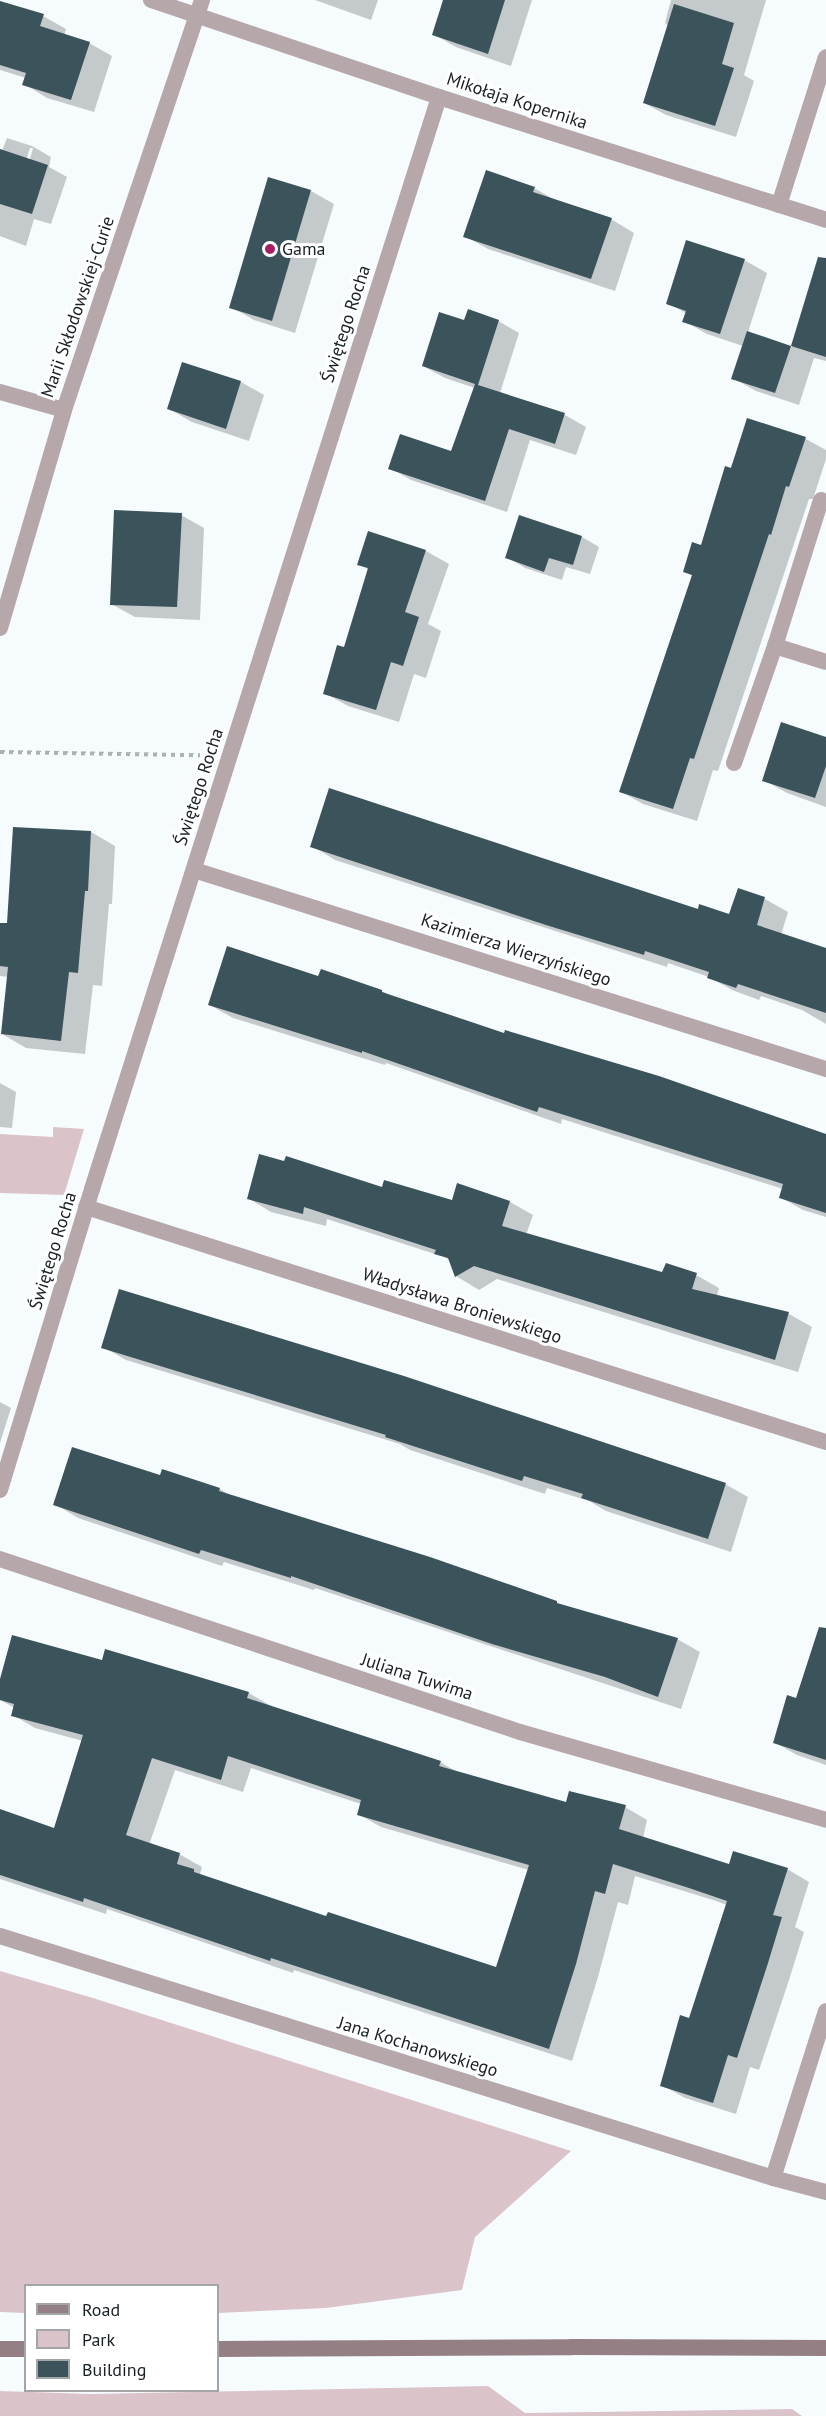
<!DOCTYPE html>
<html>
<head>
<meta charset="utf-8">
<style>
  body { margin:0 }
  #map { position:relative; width:826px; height:2416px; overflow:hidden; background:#f6fcfe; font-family:"PT Sans",sans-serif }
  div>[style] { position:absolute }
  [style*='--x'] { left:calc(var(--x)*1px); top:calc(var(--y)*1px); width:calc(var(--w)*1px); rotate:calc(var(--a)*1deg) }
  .green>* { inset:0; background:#dbc3ca }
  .shadow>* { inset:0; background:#0003 }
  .building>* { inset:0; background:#3b535b }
  .path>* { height:4px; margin-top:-2px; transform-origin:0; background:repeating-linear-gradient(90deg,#aab2b4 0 4.5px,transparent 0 9px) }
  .minor>* { height:16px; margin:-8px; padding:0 8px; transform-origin:8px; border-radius:8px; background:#b6a7ab }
  .secondary>* { height:16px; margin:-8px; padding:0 8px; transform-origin:8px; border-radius:8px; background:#947f85 }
  .dots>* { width:16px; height:16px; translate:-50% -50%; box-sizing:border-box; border:3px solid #fff; border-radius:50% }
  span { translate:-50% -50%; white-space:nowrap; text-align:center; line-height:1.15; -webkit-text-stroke:6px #fff; paint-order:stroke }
  .street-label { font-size:18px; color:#172125 }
  .poi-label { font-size:18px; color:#172125 }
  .left { translate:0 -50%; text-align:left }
  .legend { position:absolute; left:24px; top:2284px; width:195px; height:108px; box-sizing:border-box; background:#fff; border:2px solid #a2a6a8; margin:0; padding:8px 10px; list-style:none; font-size:18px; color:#172125 }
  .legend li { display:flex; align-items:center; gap:12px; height:30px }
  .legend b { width:30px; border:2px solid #a2a6a8 }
</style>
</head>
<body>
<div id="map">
  <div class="green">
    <div style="clip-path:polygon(53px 1127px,84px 1129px,64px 1195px,0 1193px,0 1134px,53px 1137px)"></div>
    <div style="clip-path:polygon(0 1971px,93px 1998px,571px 2151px,475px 2237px,462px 2290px,326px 2308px,218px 2313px,218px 2286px,26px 2286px,25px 2313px,0 2312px)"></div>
    <div style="clip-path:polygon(488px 2386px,525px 2413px,792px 2409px,802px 2416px,0 2416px,0 2391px,90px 2394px)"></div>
  </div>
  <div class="shadow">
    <div style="clip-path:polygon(315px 0,378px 0,371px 20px)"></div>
    <div style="clip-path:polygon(444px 0,532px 0,511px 66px,456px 47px,433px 34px)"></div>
    <div style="clip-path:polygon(671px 0,766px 0,744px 75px,754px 81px,736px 137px,666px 115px,644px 103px,669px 26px,665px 23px)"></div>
    <div style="clip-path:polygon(0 3px,43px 16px,66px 29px,64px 36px,89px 43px,112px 56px,94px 112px,47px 98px,24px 84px,26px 78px,0 70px)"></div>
    <div style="clip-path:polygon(evenodd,7px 138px,32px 146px,51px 157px,49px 167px,67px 177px,51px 224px,34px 219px,26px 246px,0 236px,0 150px,2px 151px,7px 138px,30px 148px,33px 148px,28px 166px,25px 165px,30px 148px)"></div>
    <div style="clip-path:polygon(534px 188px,557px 201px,611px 219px,634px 233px,615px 291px,488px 249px,465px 236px)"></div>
    <div style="clip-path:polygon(311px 191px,334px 204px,295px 333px,254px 320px,231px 307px)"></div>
    <div style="clip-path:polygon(744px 260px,767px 273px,748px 332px,792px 347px,812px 283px,826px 288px,826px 361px,814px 358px,799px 405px,756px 391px,733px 378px,743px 346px,707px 334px,684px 321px,687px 314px,668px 303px)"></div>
    <div style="clip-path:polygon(498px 321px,519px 333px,500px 393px,565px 415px,586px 427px,576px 455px,530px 440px,507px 512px,411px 480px,390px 468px,452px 453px,475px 388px,445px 378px,423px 366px,465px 322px)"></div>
    <div style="clip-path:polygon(241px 382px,264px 395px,249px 441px,192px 422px,169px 409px)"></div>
    <div style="clip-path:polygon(748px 420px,806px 439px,826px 450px,826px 459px,813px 499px,809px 499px,718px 771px,713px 770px,697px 821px,643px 804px,620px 791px,693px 576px,685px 571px,702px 546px)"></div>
    <div style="clip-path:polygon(181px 515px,204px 528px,200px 620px,135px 617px,111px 604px)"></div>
    <div style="clip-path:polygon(520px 517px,582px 537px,599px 547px,590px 574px,566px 567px,562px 580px,525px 568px,507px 557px)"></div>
    <div style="clip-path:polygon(426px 551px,449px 564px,428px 624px,441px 631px,426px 678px,414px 674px,399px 722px,348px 706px,325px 693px,345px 649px,369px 570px,359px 564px)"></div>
    <div style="clip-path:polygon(826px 739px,826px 807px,787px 793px,764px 780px)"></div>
    <div style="clip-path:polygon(16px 829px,91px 832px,115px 846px,112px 904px,109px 904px,102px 986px,93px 985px,85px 1054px,26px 1048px,2px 1034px,9px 977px,0 976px,0 924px,9px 925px)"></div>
    <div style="clip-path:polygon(312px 846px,730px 915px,739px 890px,765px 899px,788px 912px,781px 935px,826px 949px,826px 1024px,802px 1010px,761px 996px,759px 1000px,732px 990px,709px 977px,668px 963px,667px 967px,335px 860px)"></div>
    <div style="clip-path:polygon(319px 977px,382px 991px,392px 997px,505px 1035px,826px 1135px,826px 1217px,803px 1210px,780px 1197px,783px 1189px,562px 1119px,561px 1124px,386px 1063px,385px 1065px,233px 1018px,210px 1005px)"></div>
    <div style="clip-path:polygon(0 1083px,16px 1092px,12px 1128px,0 1127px)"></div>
    <div style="clip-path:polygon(383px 1189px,453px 1202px,510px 1202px,533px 1215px,526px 1235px,663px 1274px,667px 1265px,696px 1275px,719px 1288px,717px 1296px,789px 1314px,812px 1327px,798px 1372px,497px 1279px,479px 1290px,456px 1276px,451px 1261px,444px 1257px,327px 1219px,326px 1226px,271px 1212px,248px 1198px)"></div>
    <div style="clip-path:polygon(103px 1347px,725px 1484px,748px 1497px,731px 1552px,606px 1511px,589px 1501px,547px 1488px,545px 1494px,410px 1450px,400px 1444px,126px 1360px)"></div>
    <div style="clip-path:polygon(0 1402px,11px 1408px,0 1443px)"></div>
    <div style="clip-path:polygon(163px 1470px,220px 1489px,233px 1497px,565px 1607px,677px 1639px,700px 1652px,681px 1709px,315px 1588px,314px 1590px,224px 1562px,222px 1566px,78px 1518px,55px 1504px,161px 1477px)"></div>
    <div style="clip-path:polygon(826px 1656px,826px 1765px,797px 1755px,774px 1742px,797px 1700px)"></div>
    <div style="clip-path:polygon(evenodd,103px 1662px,249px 1693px,271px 1706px,440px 1762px,459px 1773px,567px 1804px,625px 1807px,647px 1820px,643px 1838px,730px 1866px,787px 1869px,809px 1882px,795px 1927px,804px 1932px,790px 1977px,759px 2070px,750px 2067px,736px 2114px,685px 2098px,662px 2085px,690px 2020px,727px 1905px,713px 1900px,635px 1876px,628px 1905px,618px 1902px,598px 1977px,572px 2061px,294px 1970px,293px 1973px,107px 1909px,106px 1914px,0 1879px,0 1811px,55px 1830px,83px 1741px,35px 1728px,13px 1715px,15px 1708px,0 1700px,0 1684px,103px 1662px,251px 1768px,361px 1804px,358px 1814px,381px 1827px,529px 1870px,497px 1969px,327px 1918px,200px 1874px,202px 1867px,179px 1854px,149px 1845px,175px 1770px,243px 1792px,251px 1768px)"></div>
  </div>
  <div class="building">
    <div style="clip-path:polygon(443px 0,505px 0,488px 54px,432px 35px)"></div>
    <div style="clip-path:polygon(0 1px,44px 14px,40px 26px,90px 42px,71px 100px,22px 85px,26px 73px,0 65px)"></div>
    <div style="clip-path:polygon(674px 4px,734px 23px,722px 64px,734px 68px,715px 126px,643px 103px)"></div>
    <div style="clip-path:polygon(0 149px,48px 165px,32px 214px,0 204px)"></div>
    <div style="clip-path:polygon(486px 170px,535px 187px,533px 192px,612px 218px,591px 279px,463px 237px)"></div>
    <div style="clip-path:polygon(268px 177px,311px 190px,272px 321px,229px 308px)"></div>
    <div style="clip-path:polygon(686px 240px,745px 259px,720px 334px,682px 322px,686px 311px,666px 304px)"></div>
    <div style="clip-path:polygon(818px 257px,826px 258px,826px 357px,791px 346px)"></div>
    <div style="clip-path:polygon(468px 309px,499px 320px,478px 385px,565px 413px,555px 444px,509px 429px,485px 501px,388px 469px,400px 434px,451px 451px,475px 384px,422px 366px,439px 312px,464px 320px)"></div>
    <div style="clip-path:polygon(747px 331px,791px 346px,775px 393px,731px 379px)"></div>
    <div style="clip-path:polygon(182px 362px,241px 381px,226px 429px,167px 409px)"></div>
    <div style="clip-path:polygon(747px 418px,806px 437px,789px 487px,786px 486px,771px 535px,769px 534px,694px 759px,690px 758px,673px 809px,619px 792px,692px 575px,683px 572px,692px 542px,701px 545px,725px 466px,731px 468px)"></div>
    <div style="clip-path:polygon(114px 510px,182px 513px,177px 607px,110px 605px)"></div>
    <div style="clip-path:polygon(519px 515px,582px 536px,573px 565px,549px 558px,544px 572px,505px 558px)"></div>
    <div style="clip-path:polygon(368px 531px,426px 550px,405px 612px,419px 617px,403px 666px,391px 662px,376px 710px,323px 694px,337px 645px,344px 647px,368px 568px,357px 565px)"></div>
    <div style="clip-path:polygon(781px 722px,826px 737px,826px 766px,815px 798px,762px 781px)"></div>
    <div style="clip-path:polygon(329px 788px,698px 909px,699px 904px,729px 914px,738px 888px,765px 897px,757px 925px,826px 948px,826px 1013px,738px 984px,736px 988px,707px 978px,709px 972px,645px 951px,644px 955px,546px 925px,310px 847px)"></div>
    <div style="clip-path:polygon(13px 827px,91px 831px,88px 891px,85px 891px,78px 973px,69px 972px,61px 1041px,1px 1034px,8px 967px,0 966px,0 923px,7px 923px)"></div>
    <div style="clip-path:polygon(227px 946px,318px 976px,321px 969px,382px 990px,382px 992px,504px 1033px,505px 1030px,659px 1076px,826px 1134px,826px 1213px,779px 1198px,783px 1184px,539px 1107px,537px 1112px,362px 1051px,362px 1053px,208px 1005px)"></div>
    <div style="clip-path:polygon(259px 1154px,284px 1161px,286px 1156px,382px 1187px,384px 1180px,452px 1200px,457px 1183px,510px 1201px,502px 1226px,662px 1272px,666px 1263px,697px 1273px,692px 1289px,789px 1312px,775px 1360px,474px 1266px,455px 1277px,448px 1258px,434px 1254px,436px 1250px,304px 1207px,303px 1214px,247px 1199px)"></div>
    <div style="clip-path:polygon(119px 1289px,404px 1376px,726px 1483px,708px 1539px,581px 1498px,583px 1494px,524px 1476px,522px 1481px,385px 1437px,386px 1435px,101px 1348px)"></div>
    <div style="clip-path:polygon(72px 1447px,160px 1475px,162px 1469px,220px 1488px,219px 1491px,430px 1557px,557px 1601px,557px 1603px,678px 1638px,658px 1697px,605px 1677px,492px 1644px,291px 1576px,291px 1578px,201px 1550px,199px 1554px,53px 1505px)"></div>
    <div style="clip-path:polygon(819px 1627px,826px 1628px,826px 1760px,773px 1743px,787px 1695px,796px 1698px)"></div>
    <div style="clip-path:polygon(evenodd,12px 1635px,102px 1660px,105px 1649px,196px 1676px,249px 1692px,247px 1698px,441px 1761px,439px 1766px,566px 1802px,569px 1791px,626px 1805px,619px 1829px,729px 1864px,733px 1851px,788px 1868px,773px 1915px,782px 1917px,768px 1963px,737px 2058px,728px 2055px,713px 2103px,660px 2086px,680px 2015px,689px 2018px,727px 1901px,689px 1888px,613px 1864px,605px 1894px,595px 1891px,576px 1964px,549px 2049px,271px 1958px,270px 1961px,84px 1898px,83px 1902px,0 1875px,0 1809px,54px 1828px,83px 1735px,11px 1716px,14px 1704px,0 1700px,0 1679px,12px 1635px,228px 1756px,361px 1800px,357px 1815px,529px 1865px,496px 1967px,328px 1912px,326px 1916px,194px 1872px,194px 1869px,177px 1864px,180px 1853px,126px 1835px,152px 1758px,221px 1780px,228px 1756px)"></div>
  </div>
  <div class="path">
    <div style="--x:0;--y:752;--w:200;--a:0.9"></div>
  </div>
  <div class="minor">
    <div style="--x:151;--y:0;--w:304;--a:18.6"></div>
    <div style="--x:439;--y:97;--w:406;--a:17.6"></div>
    <div style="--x:779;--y:205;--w:155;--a:-72.4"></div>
    <div style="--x:0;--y:392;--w:66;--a:15.7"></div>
    <div style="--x:821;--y:500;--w:153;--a:107.5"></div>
    <div style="--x:775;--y:646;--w:53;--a:17.4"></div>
    <div style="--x:0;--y:628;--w:227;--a:-73.6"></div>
    <div style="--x:64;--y:410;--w:433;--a:-71.4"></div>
    <div style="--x:734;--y:763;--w:124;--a:-70.7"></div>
    <div style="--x:194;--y:870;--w:663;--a:17.48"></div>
    <div style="--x:86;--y:1207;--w:776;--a:17.62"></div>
    <div style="--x:0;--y:1490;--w:315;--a:-73"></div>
    <div style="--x:92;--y:1189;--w:1146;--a:-72.37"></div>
    <div style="--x:0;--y:1559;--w:548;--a:18.4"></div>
    <div style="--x:520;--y:1732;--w:318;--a:16"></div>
    <div style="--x:0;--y:1936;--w:810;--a:17.38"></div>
    <div style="--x:773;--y:2178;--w:55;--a:14.8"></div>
    <div style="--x:773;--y:2178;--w:175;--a:-72.4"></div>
  </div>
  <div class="secondary">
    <div style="--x:0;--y:2349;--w:26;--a:0"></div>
    <div style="--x:218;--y:2349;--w:354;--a:-0.3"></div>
    <div style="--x:572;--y:2347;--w:254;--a:0.2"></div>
  </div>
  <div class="dots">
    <div style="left:270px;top:249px;background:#a91e61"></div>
  </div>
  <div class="street-label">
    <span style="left:517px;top:101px;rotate:18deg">Mikołaja Kopernika</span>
    <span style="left:78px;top:307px;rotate:-71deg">Marii Skłodowskiej-Curie</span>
    <span style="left:346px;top:324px;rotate:-72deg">Świętego Rocha</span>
    <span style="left:199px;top:787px;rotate:-72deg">Świętego Rocha</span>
    <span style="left:516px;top:950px;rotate:18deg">Kazimierza Wierzyńskiego</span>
    <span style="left:53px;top:1251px;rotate:-73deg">Świętego Rocha</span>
    <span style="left:462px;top:1306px;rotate:18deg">Władysława Broniewskiego</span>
    <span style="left:417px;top:1677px;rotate:18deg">Juliana Tuwima</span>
    <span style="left:418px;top:2047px;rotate:17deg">Jana Kochanowskiego</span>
  </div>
  <div class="poi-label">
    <span class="left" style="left:282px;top:249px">Gama</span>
  </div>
  <ul class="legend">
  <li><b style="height:8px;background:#947f85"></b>Road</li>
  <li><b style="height:16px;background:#dbc3ca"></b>Park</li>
  <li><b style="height:16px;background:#3b535b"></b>Building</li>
  </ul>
</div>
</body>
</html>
